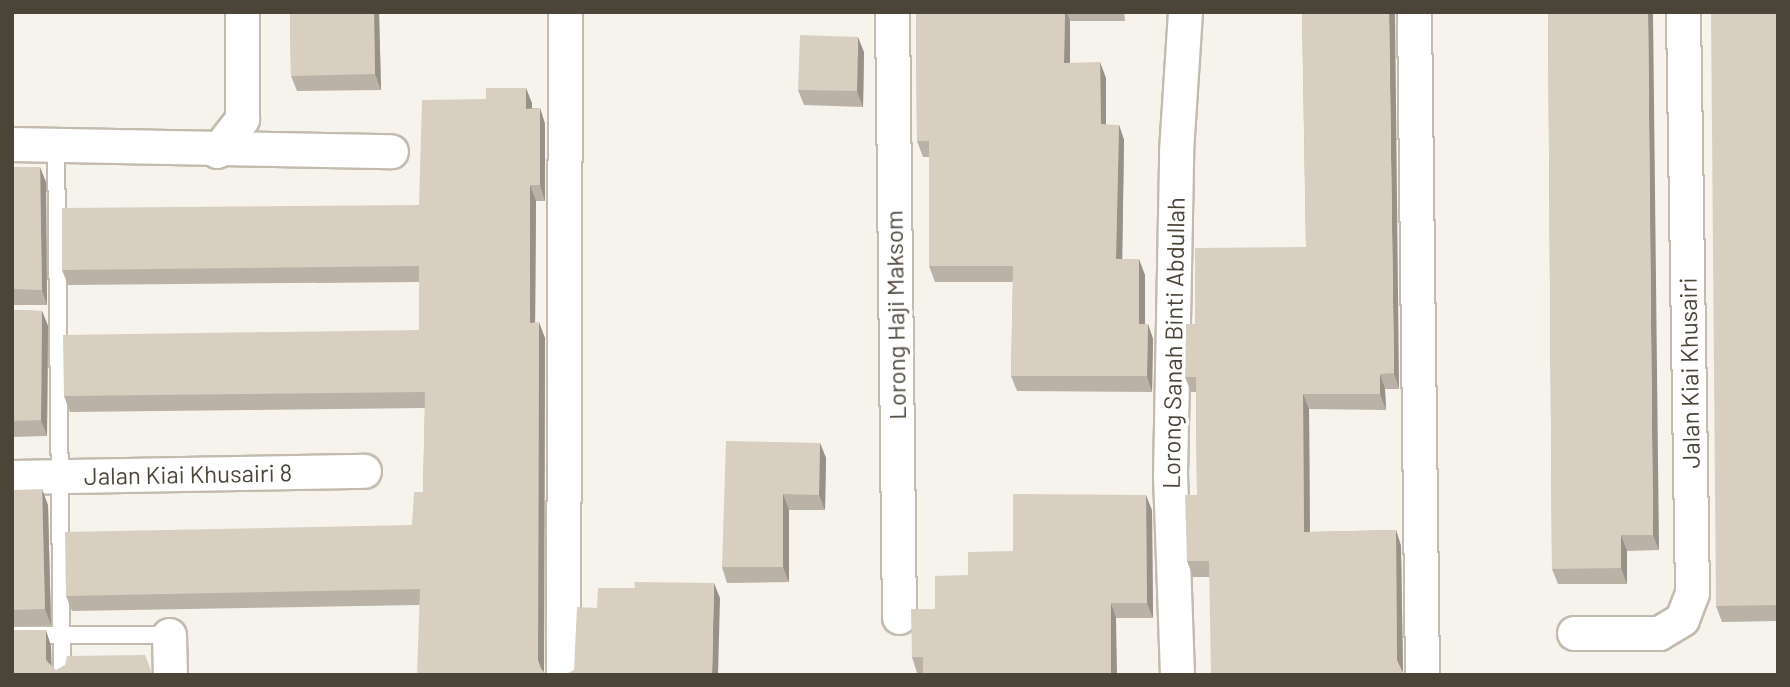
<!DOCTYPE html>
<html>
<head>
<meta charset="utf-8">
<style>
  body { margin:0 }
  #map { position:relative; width:1790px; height:687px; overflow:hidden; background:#f6f3ec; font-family:Barlow,sans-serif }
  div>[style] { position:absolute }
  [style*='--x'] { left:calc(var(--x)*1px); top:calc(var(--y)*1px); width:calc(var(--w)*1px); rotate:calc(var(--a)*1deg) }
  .roads { filter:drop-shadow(2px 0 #c2bbae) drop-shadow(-2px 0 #c2bbae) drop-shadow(0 2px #c2bbae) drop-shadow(0 -2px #c2bbae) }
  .lane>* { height:16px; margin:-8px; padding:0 8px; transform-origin:8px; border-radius:8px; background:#fff }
  .street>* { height:33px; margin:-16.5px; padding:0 16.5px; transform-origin:16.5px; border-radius:16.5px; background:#fff }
  .wall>* { inset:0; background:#bab2a6 }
  .shaded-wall>* { inset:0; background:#979187 }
  .building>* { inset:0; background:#d8cfc1 }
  span { translate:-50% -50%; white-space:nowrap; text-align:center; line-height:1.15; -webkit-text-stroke:7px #fff; paint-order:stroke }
  .street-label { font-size:24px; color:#4b4439 }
  .frame { position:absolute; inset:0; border:14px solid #4b4439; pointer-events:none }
</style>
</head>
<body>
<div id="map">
  <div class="roads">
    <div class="lane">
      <div style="--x:56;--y:145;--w:530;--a:89.35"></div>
      <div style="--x:12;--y:635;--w:157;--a:0"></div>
    </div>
    <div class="street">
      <div style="--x:892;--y:12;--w:605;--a:89.34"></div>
      <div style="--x:1414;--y:12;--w:663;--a:89.31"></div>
      <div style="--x:12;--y:144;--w:379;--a:1.1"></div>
      <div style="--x:217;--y:151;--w:41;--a:-52"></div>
      <div style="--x:242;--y:119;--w:107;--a:-90"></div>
      <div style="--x:12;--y:477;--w:352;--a:-1"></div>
      <div style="--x:1574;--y:633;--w:85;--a:0"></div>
      <div style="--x:1659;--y:633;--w:27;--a:-31"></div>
      <div style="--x:1682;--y:619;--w:28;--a:-69"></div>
      <div style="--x:1692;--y:593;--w:581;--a:-90.89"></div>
      <div style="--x:169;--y:635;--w:40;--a:88.6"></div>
      <div style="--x:563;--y:675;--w:663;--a:-89.83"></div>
      <div style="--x:1177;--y:675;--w:199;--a:-92"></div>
      <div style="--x:1170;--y:476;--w:325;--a:-88.9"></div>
      <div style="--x:1176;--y:151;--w:139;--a:-86.3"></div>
    </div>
  </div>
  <div class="wall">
    <div style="clip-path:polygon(290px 12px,379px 12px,381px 90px,297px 91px,291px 76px)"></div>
    <div style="clip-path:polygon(916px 12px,1124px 12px,1125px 21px,1070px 21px,1070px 63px,1106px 78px,1106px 125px,1119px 125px,1124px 140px,1122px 259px,1145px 275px,1145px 324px,1148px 324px,1153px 339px,1152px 392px,1017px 391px,1011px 376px,1013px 282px,935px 282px,929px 266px,929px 157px,923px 157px,917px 141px)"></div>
    <div style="clip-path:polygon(1302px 12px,1399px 389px,1385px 389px,1386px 410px,1309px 409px,1310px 532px,1396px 530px,1401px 546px,1403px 671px,1210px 577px,1193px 577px,1187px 561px,1197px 495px,1196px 392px,1191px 392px,1185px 377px,1195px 324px,1306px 247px)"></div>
    <div style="clip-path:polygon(1548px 12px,1659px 550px,1627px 551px,1627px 584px,1558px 584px,1552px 569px)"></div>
    <div style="clip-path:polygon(1778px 12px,1778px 621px,1722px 622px,1716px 606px)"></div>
    <div style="clip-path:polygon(864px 52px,863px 107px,804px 105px,798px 90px)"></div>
    <div style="clip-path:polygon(532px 103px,532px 108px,540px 108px,545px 124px,545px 201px,536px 201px,535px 323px,545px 338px,544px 671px,419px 605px,72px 611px,66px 596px,412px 525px,423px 492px,425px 408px,70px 412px,64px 396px,419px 330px,419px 282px,68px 285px,62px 270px,419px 205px)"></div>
    <div style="clip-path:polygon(12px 167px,46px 182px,47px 305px,12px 305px)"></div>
    <div style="clip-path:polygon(12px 310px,42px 311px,48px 326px,47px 436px,12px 437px)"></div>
    <div style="clip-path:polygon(820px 443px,826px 458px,825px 510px,789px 510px,789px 582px,727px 583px,722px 567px)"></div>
    <div style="clip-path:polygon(12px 490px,48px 505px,51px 625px,12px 626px)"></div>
    <div style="clip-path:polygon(1152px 510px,1153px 618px,1116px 618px,923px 673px,917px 673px,912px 657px,935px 609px,968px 575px,1013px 551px)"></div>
  </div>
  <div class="shaded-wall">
    <div style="clip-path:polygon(374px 12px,379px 12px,381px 90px,375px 74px)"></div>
    <div style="clip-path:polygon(1065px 12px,1067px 12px,1070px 21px,1070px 78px,1064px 63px)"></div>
    <div style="clip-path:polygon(1389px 12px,1395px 12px,1399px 389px,1394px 373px)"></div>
    <div style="clip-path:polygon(1648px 12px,1653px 12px,1659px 550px,1653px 535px)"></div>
    <div style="clip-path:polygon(858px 37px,864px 52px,863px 107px,857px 91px)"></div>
    <div style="clip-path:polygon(1100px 62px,1106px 78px,1106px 140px,1101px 124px)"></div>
    <div style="clip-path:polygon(526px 88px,532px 103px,532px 124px,526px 109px)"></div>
    <div style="clip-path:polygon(540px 108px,545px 124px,545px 201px,540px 185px)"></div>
    <div style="clip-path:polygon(1119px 125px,1124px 140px,1122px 275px,1116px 259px)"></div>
    <div style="clip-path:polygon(40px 167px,46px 182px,47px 305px,42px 290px)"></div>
    <div style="clip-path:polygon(530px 185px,536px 201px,535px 338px,530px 323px)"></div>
    <div style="clip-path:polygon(1139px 259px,1145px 275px,1145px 339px,1139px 324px)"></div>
    <div style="clip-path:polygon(42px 311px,48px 326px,47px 436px,41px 420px)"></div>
    <div style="clip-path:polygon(539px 322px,545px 338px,544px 675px,538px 660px)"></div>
    <div style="clip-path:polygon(1148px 324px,1153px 339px,1152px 392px,1147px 376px)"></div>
    <div style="clip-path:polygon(1380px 374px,1385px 389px,1386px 410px,1380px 394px)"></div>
    <div style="clip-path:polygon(1303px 394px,1309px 409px,1310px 548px,1304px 532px)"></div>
    <div style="clip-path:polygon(820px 443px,826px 458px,825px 510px,819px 495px)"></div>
    <div style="clip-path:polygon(42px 489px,48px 505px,51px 625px,45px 609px)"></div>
    <div style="clip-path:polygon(783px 494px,789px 510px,789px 582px,783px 567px)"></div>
    <div style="clip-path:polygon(1146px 495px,1152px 510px,1153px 618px,1147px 603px)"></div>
    <div style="clip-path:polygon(1396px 530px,1401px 546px,1403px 675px,1397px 660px)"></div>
    <div style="clip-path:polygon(1621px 535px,1627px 551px,1627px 584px,1621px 568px)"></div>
    <div style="clip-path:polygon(714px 583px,720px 598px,718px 675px,712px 675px)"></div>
    <div style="clip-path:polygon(1111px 603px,1116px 618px,1117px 675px,1111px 675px)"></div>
    <div style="clip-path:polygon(46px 630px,51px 646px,52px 675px,46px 660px)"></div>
  </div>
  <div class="building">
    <div style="clip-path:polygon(290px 12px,374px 12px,375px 74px,291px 76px)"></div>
    <div style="clip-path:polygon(916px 12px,1065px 12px,1064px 63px,1100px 62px,1101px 124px,1119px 125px,1116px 259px,1139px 259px,1139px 324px,1148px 324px,1147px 376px,1011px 376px,1013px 266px,929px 266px,929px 141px,917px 141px)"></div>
    <div style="clip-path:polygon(1302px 12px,1389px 12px,1394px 373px,1380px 374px,1380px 394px,1303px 394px,1304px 532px,1396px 530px,1397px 660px,1404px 675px,1211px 675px,1209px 561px,1187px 561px,1185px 495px,1197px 495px,1196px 377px,1185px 377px,1186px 324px,1195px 324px,1195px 248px,1306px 247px)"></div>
    <div style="clip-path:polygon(1548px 12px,1648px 12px,1653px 535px,1621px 535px,1621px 568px,1552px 569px)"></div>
    <div style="clip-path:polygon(1711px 12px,1778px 12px,1778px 605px,1716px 606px)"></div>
    <div style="clip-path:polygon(800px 35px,858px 37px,857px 91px,798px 90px)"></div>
    <div style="clip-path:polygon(486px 88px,526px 88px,526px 109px,540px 108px,540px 185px,530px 185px,530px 323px,539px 322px,538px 660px,541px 670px,550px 675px,417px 675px,420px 589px,66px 596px,65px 532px,412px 525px,414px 492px,423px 492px,425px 392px,64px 396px,63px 335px,419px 330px,419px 266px,62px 270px,62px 208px,419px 205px,422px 100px,486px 99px)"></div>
    <div style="clip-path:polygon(12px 167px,40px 167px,42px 290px,12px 289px)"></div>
    <div style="clip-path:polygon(12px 310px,42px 311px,41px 420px,12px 421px)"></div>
    <div style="clip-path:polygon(726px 441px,820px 443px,819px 495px,783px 494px,783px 567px,722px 567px)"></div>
    <div style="clip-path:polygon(42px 489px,45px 609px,12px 610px,12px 490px)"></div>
    <div style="clip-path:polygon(1013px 494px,1146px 495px,1147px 603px,1111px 603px,1111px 675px,923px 675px,923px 657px,912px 657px,911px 609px,935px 609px,935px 576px,968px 575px,968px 552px,1013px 551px)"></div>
    <div style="clip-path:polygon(634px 582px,714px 583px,712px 675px,564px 675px,574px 670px,577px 607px,597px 608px,598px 588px,635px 588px)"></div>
    <div style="clip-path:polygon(12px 630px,46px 630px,46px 660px,56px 670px,65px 665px,67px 656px,145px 655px,153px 675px,12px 675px)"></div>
  </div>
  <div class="street-label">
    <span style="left:895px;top:315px;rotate:-91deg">Lorong Haji Maksom</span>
    <span style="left:1173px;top:343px;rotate:-89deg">Lorong Sanah Binti Abdullah</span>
    <span style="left:1689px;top:373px;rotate:-91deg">Jalan Kiai Khusairi</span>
    <span style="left:188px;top:474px;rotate:-1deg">Jalan Kiai Khusairi 8</span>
  </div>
  <div class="frame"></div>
</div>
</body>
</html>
